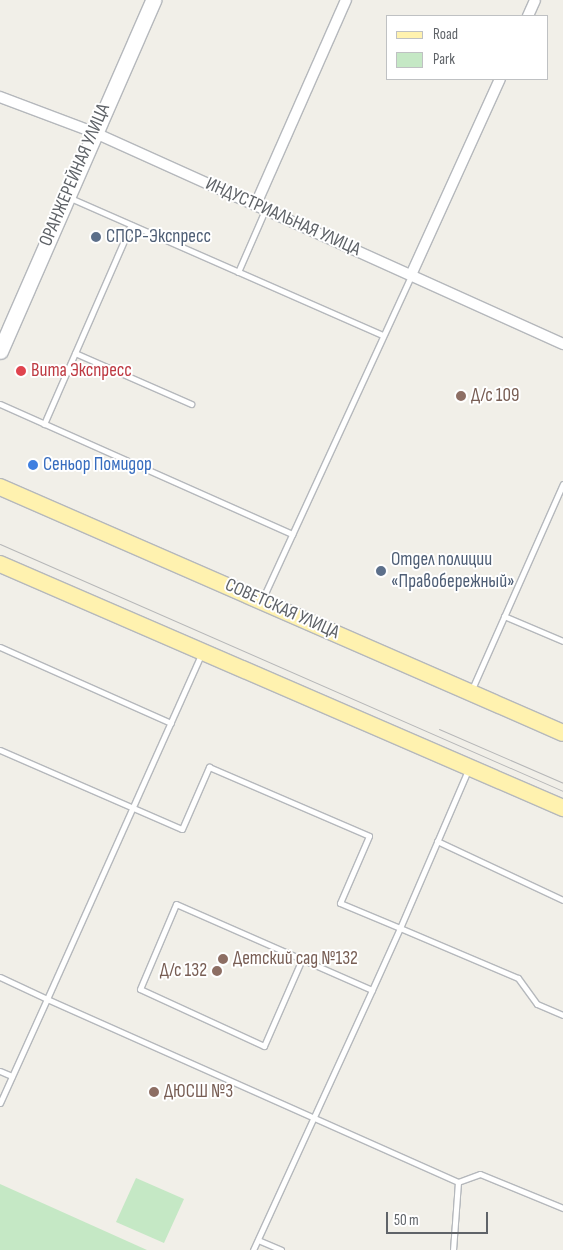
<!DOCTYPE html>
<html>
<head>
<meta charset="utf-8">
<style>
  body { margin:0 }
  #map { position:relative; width:563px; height:1250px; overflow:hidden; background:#f1efe8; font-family:"Sofia Sans Condensed",sans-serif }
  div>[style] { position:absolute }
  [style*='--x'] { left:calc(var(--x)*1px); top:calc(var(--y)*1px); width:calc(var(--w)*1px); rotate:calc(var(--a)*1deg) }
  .green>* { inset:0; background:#c5e8c5 }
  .roads { filter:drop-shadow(1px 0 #b5b8bc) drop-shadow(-1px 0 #b5b8bc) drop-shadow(0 1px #b5b8bc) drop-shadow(0 -1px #b5b8bc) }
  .service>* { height:5px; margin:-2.5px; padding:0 2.5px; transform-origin:2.5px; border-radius:2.5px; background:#fff }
  .minor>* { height:10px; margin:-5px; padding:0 5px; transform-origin:5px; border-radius:5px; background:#fff }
  .secondary>* { height:15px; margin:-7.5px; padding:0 7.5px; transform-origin:7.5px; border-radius:7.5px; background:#fff }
  .primary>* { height:16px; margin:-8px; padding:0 8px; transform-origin:8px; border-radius:8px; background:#fff2af }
  .tram>* { height:1px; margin:-0.5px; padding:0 0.5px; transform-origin:0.5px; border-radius:0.5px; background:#b6b7b8 }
  .dots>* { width:14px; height:14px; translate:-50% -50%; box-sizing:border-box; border:2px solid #fff; border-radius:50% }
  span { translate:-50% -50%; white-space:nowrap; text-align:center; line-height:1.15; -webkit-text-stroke:4px #fff; paint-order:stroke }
  .street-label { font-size:19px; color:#5f6368 }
  .service-label { font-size:19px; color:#4e5e75 }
  .left { translate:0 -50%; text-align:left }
  .health-label { font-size:19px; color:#be3a42 }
  .education-label { font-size:19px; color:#785e54 }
  .right { translate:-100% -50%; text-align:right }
  .shop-label { font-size:19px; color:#366cbe }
  .legend { position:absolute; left:386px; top:15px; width:162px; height:65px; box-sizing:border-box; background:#fff; border:1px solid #bfc1c3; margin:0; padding:6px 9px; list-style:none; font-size:15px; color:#5f6368 }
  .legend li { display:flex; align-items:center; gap:10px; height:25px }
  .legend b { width:25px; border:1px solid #bfc1c3 }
  .scale { position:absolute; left:386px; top:1212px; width:102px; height:22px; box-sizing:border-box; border:2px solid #5f6368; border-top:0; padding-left:6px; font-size:15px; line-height:18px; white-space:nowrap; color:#5f6368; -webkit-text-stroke:4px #fff; paint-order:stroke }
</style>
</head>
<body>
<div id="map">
  <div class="green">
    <div style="clip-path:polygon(136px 1178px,184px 1199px,164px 1243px,116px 1222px)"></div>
    <div style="clip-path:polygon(0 1184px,147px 1250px,0 1250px)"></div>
  </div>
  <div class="roads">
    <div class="service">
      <div style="--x:68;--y:197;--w:343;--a:23.7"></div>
      <div style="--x:238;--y:272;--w:70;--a:-66.4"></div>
      <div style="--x:75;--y:353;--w:127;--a:23.7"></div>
      <div style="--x:0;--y:404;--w:320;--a:24"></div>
      <div style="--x:44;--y:424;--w:217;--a:-66.4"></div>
      <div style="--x:262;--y:600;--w:357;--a:-65.3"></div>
      <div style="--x:504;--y:616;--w:64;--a:23"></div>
      <div style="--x:0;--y:647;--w:187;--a:24"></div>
      <div style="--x:472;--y:689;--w:224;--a:-66.1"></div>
      <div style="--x:0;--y:750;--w:198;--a:23.5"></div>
      <div style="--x:182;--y:829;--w:68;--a:-66.5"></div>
      <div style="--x:209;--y:767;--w:174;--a:23.3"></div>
      <div style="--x:369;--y:836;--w:73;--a:113.4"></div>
      <div style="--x:340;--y:903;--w:65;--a:22.6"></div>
      <div style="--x:400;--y:928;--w:172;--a:-66.7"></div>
      <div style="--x:437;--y:841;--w:139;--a:25.1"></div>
      <div style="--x:302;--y:959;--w:95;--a:113.6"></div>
      <div style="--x:264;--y:1046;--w:136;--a:-155.3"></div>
      <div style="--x:140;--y:989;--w:92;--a:-67"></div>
      <div style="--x:176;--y:904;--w:214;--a:23.7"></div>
      <div style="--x:372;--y:990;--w:68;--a:-65.7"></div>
      <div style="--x:400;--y:928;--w:128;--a:23"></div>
      <div style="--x:518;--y:978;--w:32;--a:54"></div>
      <div style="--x:537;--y:1004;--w:28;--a:23"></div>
      <div style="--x:0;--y:977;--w:52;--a:25.1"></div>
      <div style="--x:47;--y:999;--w:379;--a:-65.9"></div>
      <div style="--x:0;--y:1071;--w:13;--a:23"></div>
      <div style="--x:0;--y:1103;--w:114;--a:-65.7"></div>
      <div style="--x:47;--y:999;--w:450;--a:24"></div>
      <div style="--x:458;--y:1182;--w:68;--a:94.2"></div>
      <div style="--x:458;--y:1182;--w:23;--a:-20"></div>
      <div style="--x:480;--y:1174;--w:90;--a:22.3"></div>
      <div style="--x:258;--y:1240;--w:25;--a:23"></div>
      <div style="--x:253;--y:1250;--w:286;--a:-65.4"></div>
    </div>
    <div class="minor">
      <div style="--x:528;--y:16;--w:17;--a:-66"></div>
      <div style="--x:0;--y:97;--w:99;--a:20.6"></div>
      <div style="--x:93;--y:132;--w:516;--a:24.28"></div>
      <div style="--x:256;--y:204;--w:223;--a:-66.2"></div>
      <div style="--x:411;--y:275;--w:215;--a:-65.6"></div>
    </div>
    <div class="secondary">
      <div style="--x:0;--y:351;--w:383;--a:-66.4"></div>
    </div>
    <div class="primary">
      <div style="--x:0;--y:487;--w:614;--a:23.6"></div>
      <div style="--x:0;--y:564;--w:614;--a:23.43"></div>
    </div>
  </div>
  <div class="tram">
    <div style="--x:0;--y:544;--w:615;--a:23.69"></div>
    <div style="--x:439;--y:729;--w:135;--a:23.5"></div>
  </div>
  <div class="dots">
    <div style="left:96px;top:237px;background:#5c6f8a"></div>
    <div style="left:21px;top:371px;background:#e0444e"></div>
    <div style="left:461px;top:396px;background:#8d6e63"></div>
    <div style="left:33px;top:465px;background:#3f7fe0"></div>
    <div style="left:381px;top:571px;background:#5c6f8a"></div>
    <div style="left:223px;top:959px;background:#8d6e63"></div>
    <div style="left:217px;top:971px;background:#8d6e63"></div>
    <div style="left:154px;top:1092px;background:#8d6e63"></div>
  </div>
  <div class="street-label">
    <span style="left:75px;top:175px;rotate:-67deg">ОРАНЖЕРЕЙНАЯ УЛИЦА</span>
    <span style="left:283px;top:217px;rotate:24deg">ИНДУСТРИАЛЬНАЯ УЛИЦА</span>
    <span style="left:282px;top:609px;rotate:24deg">СОВЕТСКАЯ УЛИЦА</span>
  </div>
  <div class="service-label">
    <span class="left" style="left:106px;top:237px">СПСР-Экспресс</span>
    <span class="left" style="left:391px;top:571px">Отдел полиции<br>«Правобережный»</span>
  </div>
  <div class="health-label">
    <span class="left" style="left:31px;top:371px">Вита Экспресс</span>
  </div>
  <div class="education-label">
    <span class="left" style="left:471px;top:396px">Д/с 109</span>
    <span class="left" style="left:233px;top:959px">Детский сад №132</span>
    <span class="right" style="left:207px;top:971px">Д/с 132</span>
    <span class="left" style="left:164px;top:1092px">ДЮСШ №3</span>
  </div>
  <div class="shop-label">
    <span class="left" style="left:43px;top:465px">Сеньор Помидор</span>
  </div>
  <ul class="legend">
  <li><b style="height:6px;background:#fff2af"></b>Road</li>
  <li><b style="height:14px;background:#c5e8c5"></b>Park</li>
  </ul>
  <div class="scale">50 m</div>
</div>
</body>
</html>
